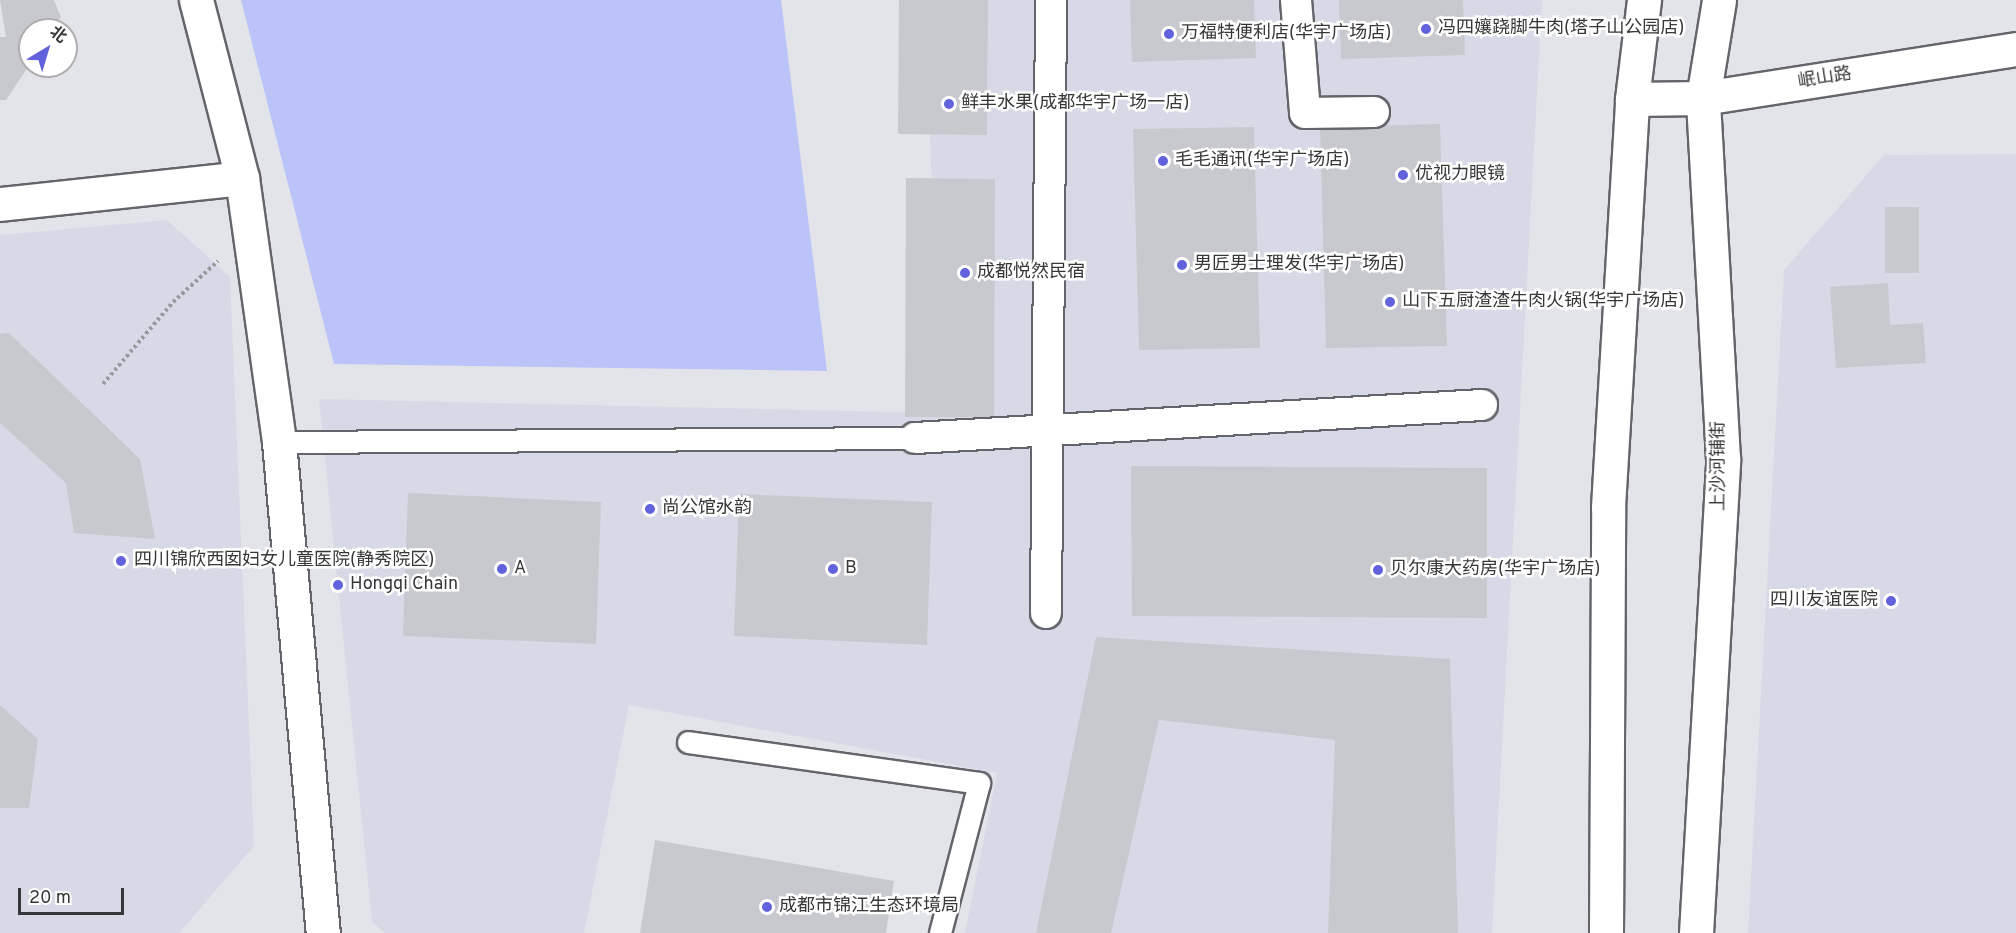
<!DOCTYPE html>
<html>
<head>
<meta charset="utf-8">
<style>
  body { margin:0 }
  #map { position:relative; width:2016px; height:933px; overflow:hidden; background:#e2e4ea; font-family:Overpass,"Noto Sans SC",sans-serif }
  div>[style] { position:absolute }
  [style*='--x'] { left:calc(var(--x)*1px); top:calc(var(--y)*1px); width:calc(var(--w)*1px); rotate:calc(var(--a)*1deg) }
  .built>* { inset:0; background:#d7d9e6 }
  .green>* { inset:0; background:#bcc3f8 }
  .building>* { inset:0; background:#c8c9cf }
  .path>* { height:4px; margin-top:-2px; transform-origin:0; background:repeating-linear-gradient(90deg,#999a9e 0 3px,transparent 0 6px) }
  .roads { filter:drop-shadow(2px 0 #64656a) drop-shadow(-2px 0 #64656a) drop-shadow(0 2px #64656a) drop-shadow(0 -2px #64656a) }
  .service>* { height:21px; margin:-10.5px; padding:0 10.5px; transform-origin:10.5px; border-radius:10.5px; background:#fff }
  .pedestrian>* { height:30px; margin:-15px; padding:0 15px; transform-origin:15px; border-radius:15px; background:#fff }
  .minor>* { height:33px; margin:-16.5px; padding:0 16.5px; transform-origin:16.5px; border-radius:16.5px; background:#fff }
  .primary>* { height:33px; margin:-16.5px; padding:0 16.5px; transform-origin:16.5px; border-radius:16.5px; background:#fff }
  .dots>* { width:16px; height:16px; translate:-50% -50%; box-sizing:border-box; border:3px solid #fff; border-radius:50% }
  span { translate:-50% -50%; white-space:nowrap; text-align:center; line-height:1.15; -webkit-text-stroke:5px #fff; paint-order:stroke }
  .poi-label { font-size:18px; color:#363739 }
  .left { translate:0 -50%; text-align:left }
  .right { translate:-100% -50%; text-align:right }
  .street-label { font-size:18px; color:#363739 }
  .north { position:absolute; left:18px; top:18px; width:60px; height:60px; box-sizing:border-box; background:#fff; border:2px solid #afafb0; border-radius:50%; rotate:38deg; font-size:16px; font-weight:700; line-height:24px; text-align:center; color:#363739 }
  .north::after { content:''; display:block; margin:auto; width:21px; height:27px; background:#6263dc; clip-path:polygon(50% 0,100% 100%,50% 72%,0 100%) }
  .scale { position:absolute; left:18px; top:888px; width:106px; height:27px; box-sizing:border-box; border:3px solid #363739; border-top:0; padding-left:8px; font-size:18px; line-height:21px; white-space:nowrap; color:#363739; -webkit-text-stroke:4px #fff; paint-order:stroke }
</style>
</head>
<body>
<div id="map">
  <div class="built">
    <div style="clip-path:polygon(925px 0,1542px 0,1492px 933px,965px 933px,997px 773px,629px 705px,584px 933px,385px 933px,372px 922px,319px 399px,940px 413px)"></div>
    <div style="clip-path:polygon(2016px 154px,2016px 933px,1748px 933px,1784px 270px,1884px 155px)"></div>
    <div style="clip-path:polygon(167px 220px,230px 277px,254px 846px,179px 933px,0 933px,0 235px)"></div>
  </div>
  <div class="green">
    <div style="clip-path:polygon(241px 0,781px 0,827px 371px,334px 364px)"></div>
  </div>
  <div class="building">
    <div style="clip-path:polygon(0 0,54px 0,61px 17px,53px 30px,30px 30px,30px 64px,6px 100px,0 100px,0 37px,6px 37px)"></div>
    <div style="clip-path:polygon(899px 0,988px 0,987px 135px,898px 134px)"></div>
    <div style="clip-path:polygon(1130px 0,1254px 0,1256px 58px,1132px 62px)"></div>
    <div style="clip-path:polygon(1339px 0,1463px 0,1465px 55px,1341px 59px)"></div>
    <div style="clip-path:polygon(1440px 124px,1447px 346px,1326px 348px,1320px 127px)"></div>
    <div style="clip-path:polygon(1254px 127px,1260px 348px,1139px 350px,1133px 129px)"></div>
    <div style="clip-path:polygon(906px 178px,995px 179px,994px 417px,905px 417px)"></div>
    <div style="clip-path:polygon(1885px 207px,1919px 207px,1919px 273px,1885px 273px)"></div>
    <div style="clip-path:polygon(1888px 283px,1890px 325px,1923px 323px,1926px 363px,1836px 368px,1830px 287px)"></div>
    <div style="clip-path:polygon(9px 333px,140px 459px,155px 539px,74px 533px,66px 483px,0 423px,0 334px)"></div>
    <div style="clip-path:polygon(1131px 466px,1487px 468px,1487px 618px,1132px 616px)"></div>
    <div style="clip-path:polygon(408px 493px,601px 502px,596px 644px,403px 636px)"></div>
    <div style="clip-path:polygon(739px 494px,932px 502px,927px 645px,734px 636px)"></div>
    <div style="clip-path:polygon(1096px 637px,1450px 659px,1458px 933px,1328px 933px,1335px 740px,1159px 720px,1111px 933px,1036px 933px)"></div>
    <div style="clip-path:polygon(0 705px,38px 739px,29px 808px,0 808px)"></div>
    <div style="clip-path:polygon(655px 840px,894px 881px,886px 933px,640px 933px)"></div>
  </div>
  <div class="path">
    <div style="--x:103;--y:384;--w:108;--a:-49.5"></div>
    <div style="--x:173;--y:302;--w:61;--a:-42.3"></div>
  </div>
  <div class="roads">
    <div class="service">
      <div style="--x:279;--y:442;--w:636;--a:-0.36"></div>
      <div style="--x:688;--y:742;--w:294;--a:8"></div>
      <div style="--x:979;--y:783;--w:155;--a:104.6"></div>
    </div>
    <div class="pedestrian">
      <div style="--x:1296;--y:0;--w:113;--a:85.4"></div>
      <div style="--x:1305;--y:113;--w:69;--a:-0.8"></div>
      <div style="--x:915;--y:438;--w:568;--a:-3.33"></div>
      <div style="--x:1046;--y:613;--w:613;--a:-89.53"></div>
    </div>
    <div class="minor">
      <div style="--x:196;--y:0;--w:184;--a:75.5"></div>
      <div style="--x:242;--y:178;--w:267;--a:82"></div>
      <div style="--x:279;--y:442;--w:493;--a:84.9"></div>
      <div style="--x:1632;--y:99;--w:71;--a:-0.8"></div>
      <div style="--x:1703;--y:98;--w:317;--a:-8.9"></div>
      <div style="--x:0;--y:204;--w:243;--a:-6.1"></div>
    </div>
    <div class="primary">
      <div style="--x:1606;--y:933;--w:426;--a:-89.7"></div>
      <div style="--x:1608;--y:507;--w:409;--a:-86.6"></div>
      <div style="--x:1632;--y:99;--w:100;--a:-83.1"></div>
      <div style="--x:1696;--y:933;--w:475;--a:-86.7"></div>
      <div style="--x:1723;--y:459;--w:362;--a:-93.2"></div>
      <div style="--x:1703;--y:98;--w:99;--a:-80.7"></div>
    </div>
  </div>
  <div class="dots">
    <div style="left:1426px;top:29px;background:#6263dc"></div>
    <div style="left:1169px;top:34px;background:#6263dc"></div>
    <div style="left:949px;top:104px;background:#6263dc"></div>
    <div style="left:1163px;top:161px;background:#6263dc"></div>
    <div style="left:1403px;top:175px;background:#6263dc"></div>
    <div style="left:1182px;top:265px;background:#6263dc"></div>
    <div style="left:965px;top:273px;background:#6263dc"></div>
    <div style="left:1390px;top:302px;background:#6263dc"></div>
    <div style="left:650px;top:509px;background:#6263dc"></div>
    <div style="left:121px;top:561px;background:#6263dc"></div>
    <div style="left:502px;top:569px;background:#6263dc"></div>
    <div style="left:833px;top:569px;background:#6263dc"></div>
    <div style="left:1378px;top:570px;background:#6263dc"></div>
    <div style="left:338px;top:585px;background:#6263dc"></div>
    <div style="left:1891px;top:601px;background:#6263dc"></div>
    <div style="left:767px;top:907px;background:#6263dc"></div>
  </div>
  <div class="poi-label">
    <span class="left" style="left:1438px;top:29px">冯四孃跷脚牛肉(塔子山公园店)</span>
    <span class="left" style="left:1181px;top:34px">万福特便利店(华宇广场店)</span>
    <span class="left" style="left:961px;top:104px">鲜丰水果(成都华宇广场一店)</span>
    <span class="left" style="left:1175px;top:161px">毛毛通讯(华宇广场店)</span>
    <span class="left" style="left:1415px;top:175px">优视力眼镜</span>
    <span class="left" style="left:1194px;top:265px">男匠男士理发(华宇广场店)</span>
    <span class="left" style="left:977px;top:273px">成都悦然民宿</span>
    <span class="left" style="left:1402px;top:302px">山下五厨渣渣牛肉火锅(华宇广场店)</span>
    <span class="left" style="left:662px;top:509px">尚公馆·水韵</span>
    <span class="left" style="left:134px;top:561px">四川锦欣西囡妇女儿童医院(静秀院区)</span>
    <span class="left" style="left:514px;top:569px">A</span>
    <span class="left" style="left:845px;top:569px">B</span>
    <span class="left" style="left:1390px;top:570px">贝尔康大药房(华宇广场店)</span>
    <span class="left" style="left:350px;top:585px">Hongqi Chain</span>
    <span class="right" style="left:1878px;top:601px">四川友谊医院</span>
    <span class="left" style="left:779px;top:907px">成都市锦江生态环境局</span>
  </div>
  <div class="street-label">
    <span style="left:1825px;top:79px;rotate:-9deg">岷山路</span>
    <span style="left:1720px;top:466px;rotate:-90deg">上沙河铺街</span>
  </div>
  <div class="north">北</div>
  <div class="scale">20 m</div>
</div>
</body>
</html>
